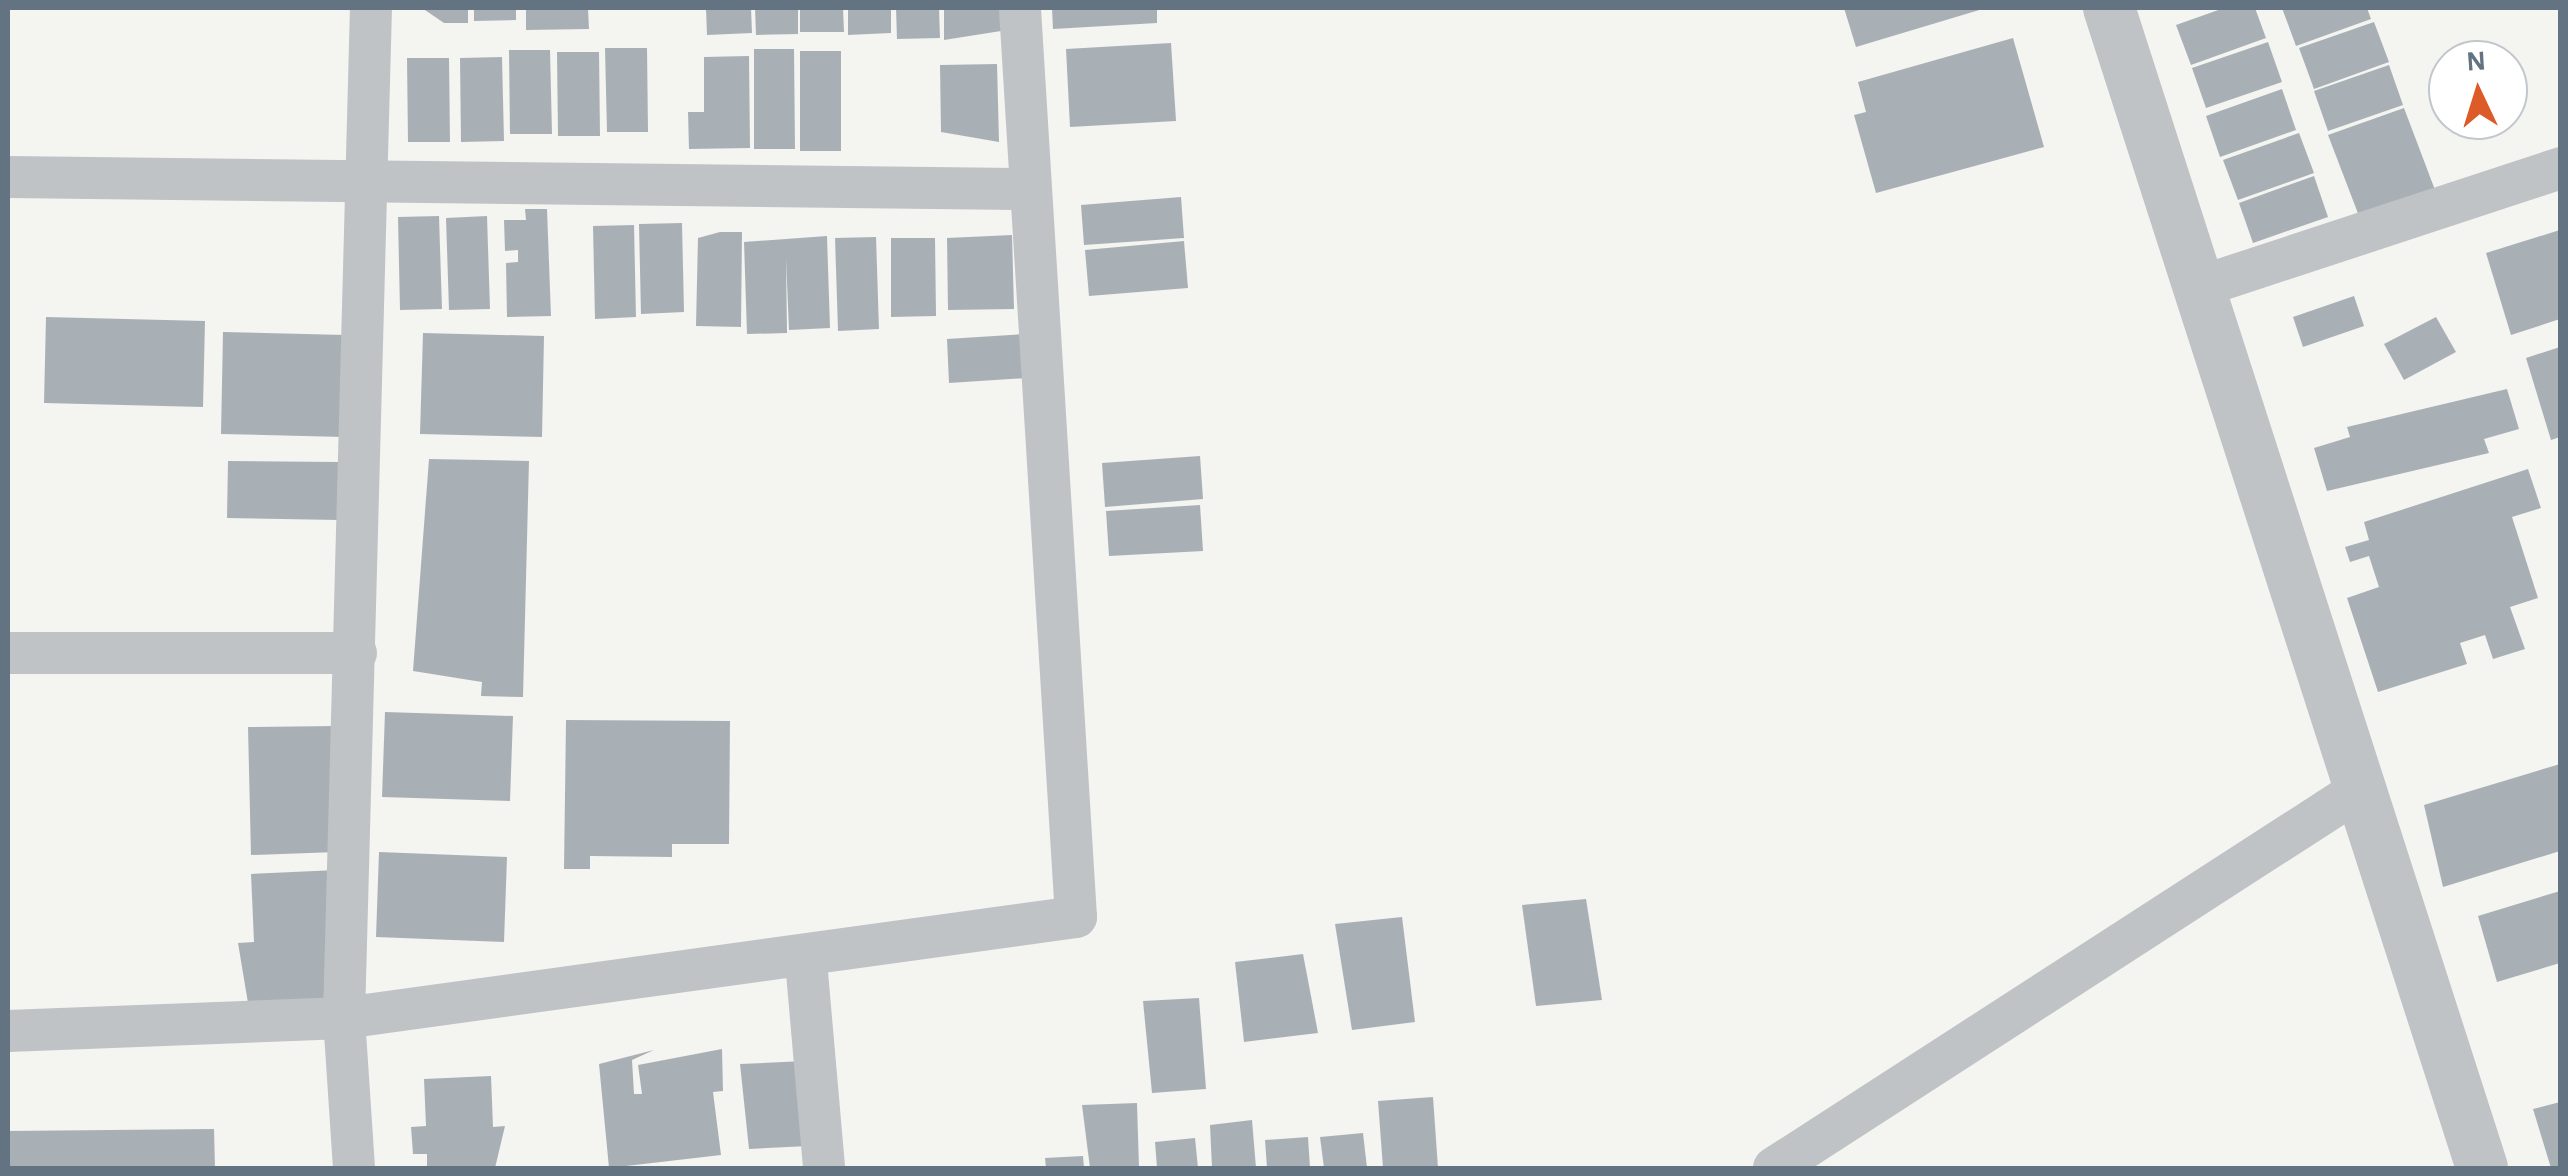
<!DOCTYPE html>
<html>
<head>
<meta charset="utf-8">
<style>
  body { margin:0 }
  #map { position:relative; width:2568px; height:1176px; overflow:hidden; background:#f4f4f1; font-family:"Alegreya Sans",sans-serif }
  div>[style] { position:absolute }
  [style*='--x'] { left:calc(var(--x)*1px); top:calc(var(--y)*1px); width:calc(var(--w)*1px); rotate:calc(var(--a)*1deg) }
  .building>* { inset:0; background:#a9b0b5 }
  .minor>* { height:42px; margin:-21px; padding:0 21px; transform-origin:21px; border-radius:21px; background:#bfc3c6 }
  .tertiary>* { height:52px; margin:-26px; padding:0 26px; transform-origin:26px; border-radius:26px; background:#bfc3c6 }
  span { translate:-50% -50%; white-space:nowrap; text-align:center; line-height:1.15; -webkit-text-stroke:10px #fff; paint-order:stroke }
  .frame { position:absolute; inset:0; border:10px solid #647381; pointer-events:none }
  .north { position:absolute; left:2428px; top:40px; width:100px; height:100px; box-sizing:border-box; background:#fff; border:2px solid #c1c7cd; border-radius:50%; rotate:356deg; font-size:28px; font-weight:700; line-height:40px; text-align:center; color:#647381 }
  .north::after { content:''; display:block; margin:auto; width:35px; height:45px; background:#dd5b28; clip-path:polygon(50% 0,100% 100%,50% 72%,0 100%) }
</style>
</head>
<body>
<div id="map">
  <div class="building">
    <div style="clip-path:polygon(422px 8px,468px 8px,468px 23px,444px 23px)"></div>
    <div style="clip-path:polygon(474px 8px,516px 8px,516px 20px,474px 21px)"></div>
    <div style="clip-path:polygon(526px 8px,588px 8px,589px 29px,526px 30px)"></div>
    <div style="clip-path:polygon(706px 8px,751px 8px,752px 33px,707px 35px)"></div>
    <div style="clip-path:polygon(755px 8px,798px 8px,798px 34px,756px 35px)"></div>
    <div style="clip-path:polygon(800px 8px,843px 8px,844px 32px,800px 32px)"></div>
    <div style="clip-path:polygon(848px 8px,891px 8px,891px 33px,848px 35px)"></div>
    <div style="clip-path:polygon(896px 8px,939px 8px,940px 38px,897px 39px)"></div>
    <div style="clip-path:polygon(944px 8px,1001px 8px,1001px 31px,944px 40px)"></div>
    <div style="clip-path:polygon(1052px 8px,1157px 8px,1157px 23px,1053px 29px)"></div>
    <div style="clip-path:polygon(1844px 8px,1986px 8px,1856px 47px)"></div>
    <div style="clip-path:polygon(2224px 8px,2255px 8px,2266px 38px,2191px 65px,2176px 25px)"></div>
    <div style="clip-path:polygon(2282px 8px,2367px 8px,2371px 19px,2296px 46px)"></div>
    <div style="clip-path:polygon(2374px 22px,2389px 62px,2314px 89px,2299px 48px)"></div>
    <div style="clip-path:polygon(2013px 38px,2044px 147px,1876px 193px,1854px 115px,1866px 112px,1858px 82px)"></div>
    <div style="clip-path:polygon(2268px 42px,2282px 82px,2206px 108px,2192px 68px)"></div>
    <div style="clip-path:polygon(1171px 43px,1176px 121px,1070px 127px,1066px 49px)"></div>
    <div style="clip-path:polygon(605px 48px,647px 48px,648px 132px,607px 132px)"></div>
    <div style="clip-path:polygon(754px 49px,794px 49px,795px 149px,754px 149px)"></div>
    <div style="clip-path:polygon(509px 50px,550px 50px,552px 134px,510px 134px)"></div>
    <div style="clip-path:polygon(800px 51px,841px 51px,841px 151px,800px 151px)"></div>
    <div style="clip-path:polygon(557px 52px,599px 52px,600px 136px,558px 136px)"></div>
    <div style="clip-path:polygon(749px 56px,750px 148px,689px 149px,688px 112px,704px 112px,704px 57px)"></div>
    <div style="clip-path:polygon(502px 57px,504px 141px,461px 142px,460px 58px)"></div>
    <div style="clip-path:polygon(407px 58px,449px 58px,450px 142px,408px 142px)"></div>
    <div style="clip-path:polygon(997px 64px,999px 142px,941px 132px,940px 65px)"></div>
    <div style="clip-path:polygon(2389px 65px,2403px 105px,2328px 131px,2314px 91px)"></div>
    <div style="clip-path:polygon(2282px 89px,2296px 130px,2220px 157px,2206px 116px)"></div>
    <div style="clip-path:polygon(2404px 108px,2435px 190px,2359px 216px,2328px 135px)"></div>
    <div style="clip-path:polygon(2299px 133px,2314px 173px,2238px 200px,2223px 160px)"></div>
    <div style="clip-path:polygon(2314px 176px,2328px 217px,2253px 243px,2239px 203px)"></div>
    <div style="clip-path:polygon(1181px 197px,1184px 238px,1084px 245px,1081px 205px)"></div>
    <div style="clip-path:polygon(525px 209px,547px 209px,551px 316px,507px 317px,506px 263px,518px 262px,518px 250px,505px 251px,504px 220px,526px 220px)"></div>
    <div style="clip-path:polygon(439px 216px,442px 309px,400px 310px,398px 217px)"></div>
    <div style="clip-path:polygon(487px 216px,490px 309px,449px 310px,446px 218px)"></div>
    <div style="clip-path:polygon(682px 223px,684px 312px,641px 314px,639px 224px)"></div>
    <div style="clip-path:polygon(634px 225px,636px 317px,595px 319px,593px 226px)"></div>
    <div style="clip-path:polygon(2560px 230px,2560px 319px,2511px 335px,2486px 253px)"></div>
    <div style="clip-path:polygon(720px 232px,742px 232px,741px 327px,696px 326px,698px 238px)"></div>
    <div style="clip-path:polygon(1012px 235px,1014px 309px,948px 310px,947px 238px)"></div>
    <div style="clip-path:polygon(827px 236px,830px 328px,789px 330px,786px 258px,787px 333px,747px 334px,744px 242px)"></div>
    <div style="clip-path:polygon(876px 237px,879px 329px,838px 331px,835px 238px)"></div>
    <div style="clip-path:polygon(891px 238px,935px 238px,936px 316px,891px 317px)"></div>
    <div style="clip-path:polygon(1184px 241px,1188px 288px,1089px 296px,1085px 250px)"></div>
    <div style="clip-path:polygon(2354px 296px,2364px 326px,2303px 347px,2293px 317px)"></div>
    <div style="clip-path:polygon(46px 317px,205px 321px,203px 407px,44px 403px)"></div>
    <div style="clip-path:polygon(2436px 317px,2456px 352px,2404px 380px,2384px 344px)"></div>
    <div style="clip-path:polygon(223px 332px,345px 335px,343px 437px,221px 434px)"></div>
    <div style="clip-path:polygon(423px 333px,544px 336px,542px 437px,420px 434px)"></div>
    <div style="clip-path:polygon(1024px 334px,1027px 378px,949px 383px,947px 339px)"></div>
    <div style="clip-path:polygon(2560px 347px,2560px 437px,2551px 440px,2526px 358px)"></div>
    <div style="clip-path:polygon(2507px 389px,2519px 429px,2484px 439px,2489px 453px,2327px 491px,2314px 448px,2350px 437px,2347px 427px)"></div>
    <div style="clip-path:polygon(1200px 456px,1203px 499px,1105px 507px,1102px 463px)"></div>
    <div style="clip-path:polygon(429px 459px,529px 461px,523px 697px,481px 696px,482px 682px,413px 671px)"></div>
    <div style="clip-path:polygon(228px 461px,339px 462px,338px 520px,227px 518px)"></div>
    <div style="clip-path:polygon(2528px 469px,2541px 508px,2512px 517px,2538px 598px,2510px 607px,2525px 649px,2493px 659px,2485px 635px,2460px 643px,2467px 664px,2378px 692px,2347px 598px,2379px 587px,2369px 556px,2350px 562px,2345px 547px,2369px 540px,2364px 522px)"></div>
    <div style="clip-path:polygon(1200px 505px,1203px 551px,1109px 556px,1106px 511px)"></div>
    <div style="clip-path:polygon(385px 712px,513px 716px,510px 801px,382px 797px)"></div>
    <div style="clip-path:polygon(566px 720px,730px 721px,729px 844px,672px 844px,672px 857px,590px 856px,590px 869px,564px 869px)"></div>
    <div style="clip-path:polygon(334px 726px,337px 852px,251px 855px,248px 727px)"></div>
    <div style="clip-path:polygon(2560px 764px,2560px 851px,2443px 887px,2424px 805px)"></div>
    <div style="clip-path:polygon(379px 852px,507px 857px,504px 942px,376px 937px)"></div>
    <div style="clip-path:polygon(337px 870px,344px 1008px,250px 1015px,238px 943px,254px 942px,251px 874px)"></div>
    <div style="clip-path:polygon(2560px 891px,2560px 963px,2497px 982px,2478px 916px)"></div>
    <div style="clip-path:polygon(1586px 899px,1602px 1000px,1536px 1006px,1522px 905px)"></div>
    <div style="clip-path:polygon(1402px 917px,1415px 1022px,1352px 1030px,1335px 924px)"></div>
    <div style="clip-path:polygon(1303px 954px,1318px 1033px,1244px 1042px,1235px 962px)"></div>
    <div style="clip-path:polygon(1199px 998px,1206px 1089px,1152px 1093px,1143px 1001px)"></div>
    <div style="clip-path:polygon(722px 1049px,723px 1091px,713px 1092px,721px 1155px,609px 1168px,599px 1064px,654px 1050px,632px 1060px,634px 1094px,642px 1094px,638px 1065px)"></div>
    <div style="clip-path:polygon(805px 1061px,808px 1146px,749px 1149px,740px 1064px)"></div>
    <div style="clip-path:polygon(491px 1076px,493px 1127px,505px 1126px,495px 1168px,427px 1168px,427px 1154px,413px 1154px,411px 1127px,426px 1126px,424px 1079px)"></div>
    <div style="clip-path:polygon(1433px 1097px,1438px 1168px,1383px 1168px,1378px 1101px)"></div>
    <div style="clip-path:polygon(2560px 1102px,2560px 1168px,2551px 1168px,2533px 1109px)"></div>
    <div style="clip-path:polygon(1137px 1103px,1139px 1168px,1090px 1168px,1082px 1105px)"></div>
    <div style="clip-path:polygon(1252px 1120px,1256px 1168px,1212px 1168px,1210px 1125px)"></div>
    <div style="clip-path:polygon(214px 1129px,215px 1168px,8px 1168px,8px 1131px)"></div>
    <div style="clip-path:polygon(1363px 1133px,1367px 1168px,1324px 1168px,1320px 1137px)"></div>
    <div style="clip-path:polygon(1308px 1137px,1310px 1168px,1267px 1168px,1265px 1140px)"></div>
    <div style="clip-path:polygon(1195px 1138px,1198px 1168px,1157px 1168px,1155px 1142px)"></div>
    <div style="clip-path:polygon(1083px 1156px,1084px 1168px,1046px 1168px,1045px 1158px)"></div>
  </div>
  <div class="minor">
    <div style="--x:8;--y:177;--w:1017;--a:0.68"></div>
    <div style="--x:2196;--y:288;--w:383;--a:-18.2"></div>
    <div style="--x:8;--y:653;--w:348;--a:0"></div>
    <div style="--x:806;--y:961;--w:208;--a:85"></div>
    <div style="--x:8;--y:1031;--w:336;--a:-2.2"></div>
    <div style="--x:344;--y:1018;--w:1010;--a:-88.47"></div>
    <div style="--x:354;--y:1168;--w:150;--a:-93.8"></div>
    <div style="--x:344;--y:1018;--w:739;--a:-7.86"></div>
    <div style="--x:1076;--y:917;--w:911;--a:-93.53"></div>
    <div style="--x:1774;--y:1168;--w:696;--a:-32.87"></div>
  </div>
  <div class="tertiary">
    <div style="--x:2109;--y:8;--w:1218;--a:72.17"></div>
  </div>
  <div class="frame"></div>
  <div class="north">N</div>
</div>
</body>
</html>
